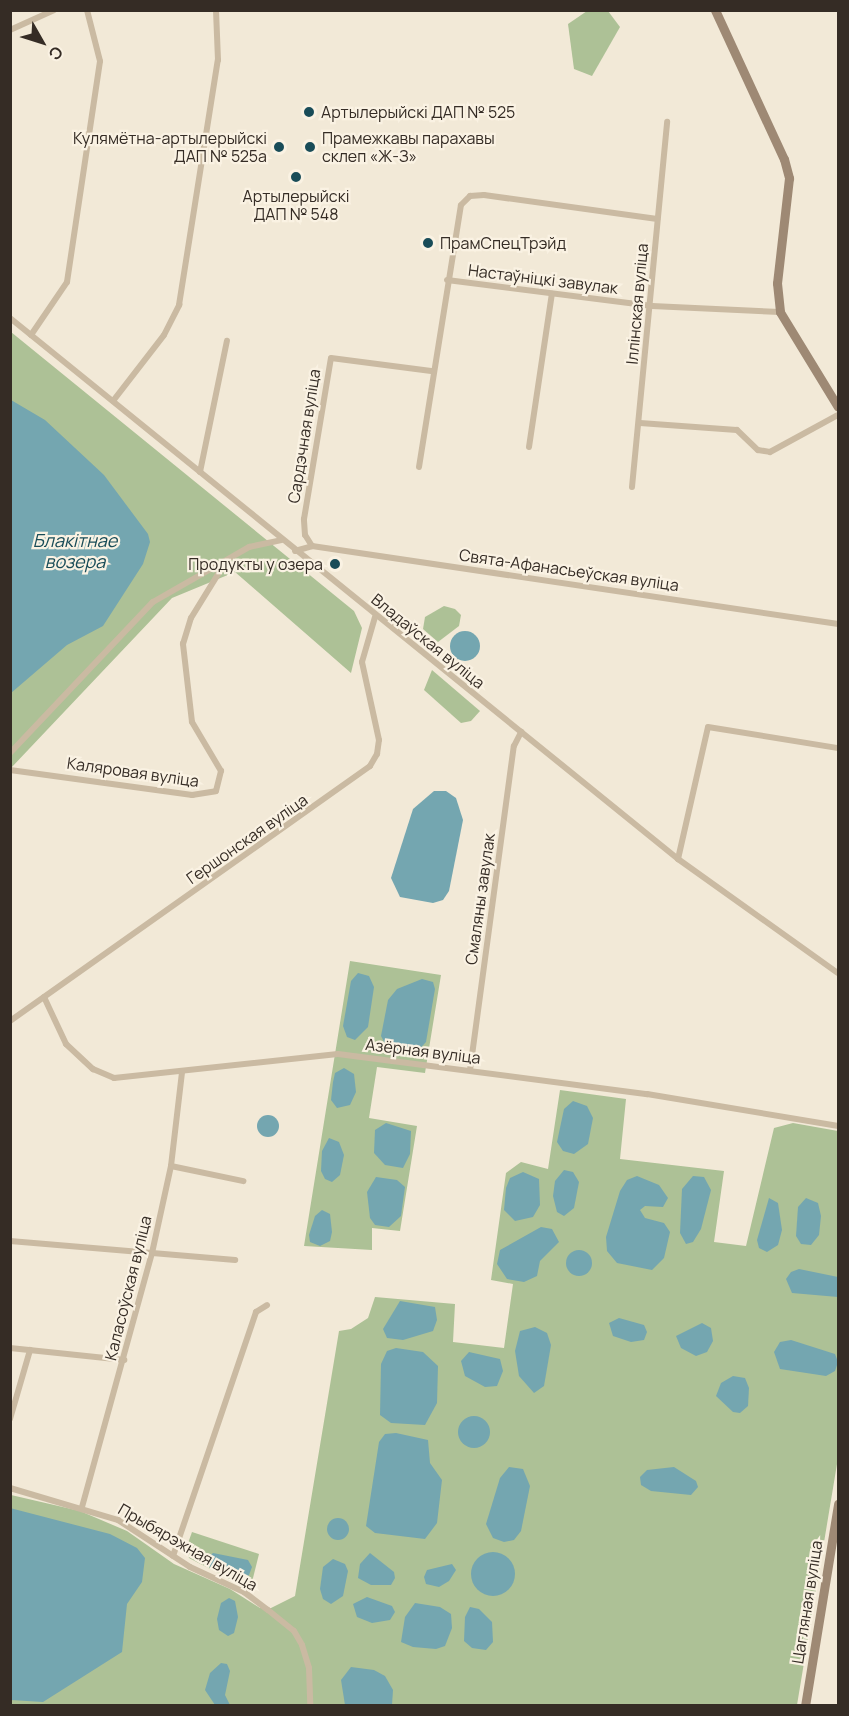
<!DOCTYPE html>
<html>
<head>
<meta charset="utf-8">
<style>
  body { margin:0 }
  #map { position:relative; width:849px; height:1716px; overflow:hidden; background:#f2e9d7; font-family:Manrope,sans-serif }
  div>[style] { position:absolute }
  [style*='--x'] { left:calc(var(--x)*1px); top:calc(var(--y)*1px); width:calc(var(--w)*1px); rotate:calc(var(--a)*1deg) }
  .green>* { inset:0; background:#adc196 }
  .water>* { inset:0; background:#74a6b0 }
  .round { border-radius:50% }
  .street>* { height:6px; margin:-3px; padding:0 3px; transform-origin:3px; border-radius:3px; background:#cabaa2 }
  .secondary>* { height:9px; margin:-4.5px; padding:0 4.5px; transform-origin:4.5px; border-radius:4.5px; background:#9e8974 }
  .dots>* { width:16px; height:16px; translate:-50% -50%; box-sizing:border-box; border:3px solid #faf2e3; border-radius:50% }
  span { translate:-50% -50%; white-space:nowrap; text-align:center; line-height:1.15; -webkit-text-stroke:4.5px #faf2e3; paint-order:stroke }
  .poi-label { font-size:16px; color:#352c25 }
  .left { translate:0 -50%; text-align:left }
  .right { translate:-100% -50%; text-align:right }
  .street-label { font-size:16px; color:#352c25 }
  .water-label { font-size:18px; color:#194c58; font-style:italic }
  .frame { position:absolute; inset:0; border:12px solid #352c25; pointer-events:none }
  .north { position:absolute; left:12px; top:12px; width:60px; height:60px; -webkit-text-stroke:4px #faf2e3; paint-order:stroke; rotate:129deg; font-size:16px; font-weight:700; line-height:24px; text-align:center; color:#352c25 }
  .north::after { content:''; display:block; margin:auto; width:21px; height:27px; background:#352c25; clip-path:polygon(50% 0,100% 100%,50% 72%,0 100%) }
</style>
</head>
<body>
<div id="map">
  <div class="green">
    <div style="clip-path:polygon(587px 11px,608px 11px,620px 27px,592px 76px,574px 69px,568px 24px)"></div>
    <div style="clip-path:polygon(11px 332px,354px 611px,362px 628px,351px 673px,235px 572px,172px 598px,11px 768px)"></div>
    <div style="clip-path:polygon(444px 606px,455px 609px,461px 615px,459px 626px,438px 642px,423px 629px,425px 617px)"></div>
    <div style="clip-path:polygon(432px 670px,480px 711px,471px 721px,461px 723px,424px 690px)"></div>
    <div style="clip-path:polygon(350px 961px,441px 975px,425px 1073px,377px 1067px,369px 1118px,417px 1126px,400px 1231px,372px 1228px,372px 1250px,304px 1246px)"></div>
    <div style="clip-path:polygon(560px 1090px,626px 1099px,620px 1159px,724px 1171px,714px 1242px,746px 1246px,774px 1128px,793px 1123px,838px 1131px,838px 1458px,797px 1705px,11px 1705px,11px 1495px,80px 1511px,127px 1531px,174px 1564px,230px 1589px,260px 1608px,271px 1608px,295px 1596px,339px 1331px,351px 1329px,368px 1318px,375px 1297px,455px 1304px,453px 1342px,504px 1348px,513px 1284px,491px 1280px,506px 1173px,521px 1162px,548px 1169px)"></div>
    <div style="clip-path:polygon(192px 1532px,259px 1554px,252px 1582px,243px 1586px,189px 1558px,187px 1546px)"></div>
  </div>
  <div class="water">
    <div style="clip-path:polygon(11px 400px,45px 420px,104px 475px,148px 534px,150px 542px,143px 564px,103px 626px,67px 645px,11px 693px)"></div>
    <div class="round" style="left:450px;top:631px;width:30px;height:30px"></div>
    <div style="clip-path:polygon(434px 791px,446px 791px,456px 798px,463px 820px,449px 891px,443px 900px,433px 903px,400px 897px,391px 878px,413px 809px)"></div>
    <div style="clip-path:polygon(358px 973px,369px 976px,374px 987px,368px 1027px,355px 1040px,347px 1037px,343px 1026px,351px 981px)"></div>
    <div style="clip-path:polygon(422px 979px,433px 982px,435px 989px,426px 1042px,414px 1055px,390px 1053px,381px 1036px,388px 1000px,397px 989px)"></div>
    <div style="clip-path:polygon(344px 1068px,354px 1074px,356px 1092px,350px 1105px,337px 1108px,331px 1100px,333px 1082px,335px 1073px)"></div>
    <div style="clip-path:polygon(573px 1101px,587px 1106px,593px 1118px,588px 1144px,574px 1154px,563px 1151px,557px 1142px,564px 1109px)"></div>
    <div class="round" style="left:257px;top:1115px;width:22px;height:22px"></div>
    <div style="clip-path:polygon(386px 1123px,411px 1131px,410px 1154px,403px 1168px,385px 1165px,374px 1153px,375px 1130px)"></div>
    <div style="clip-path:polygon(329px 1138px,339px 1142px,344px 1155px,340px 1175px,332px 1182px,325px 1179px,321px 1171px,322px 1151px)"></div>
    <div style="clip-path:polygon(564px 1170px,573px 1172px,579px 1182px,574px 1208px,564px 1216px,557px 1212px,553px 1196px,555px 1181px)"></div>
    <div style="clip-path:polygon(523px 1172px,539px 1179px,540px 1205px,533px 1217px,515px 1221px,504px 1210px,506px 1188px,510px 1178px)"></div>
    <div style="clip-path:polygon(637px 1176px,659px 1185px,668px 1198px,663px 1207px,645px 1206px,640px 1210px,645px 1218px,664px 1223px,670px 1232px,664px 1258px,652px 1270px,617px 1263px,607px 1251px,606px 1237px,620px 1191px,627px 1180px)"></div>
    <div style="clip-path:polygon(693px 1176px,704px 1177px,711px 1190px,701px 1229px,693px 1242px,686px 1244px,680px 1233px,682px 1189px)"></div>
    <div style="clip-path:polygon(376px 1177px,397px 1180px,405px 1187px,401px 1216px,389px 1227px,375px 1225px,370px 1218px,367px 1192px)"></div>
    <div style="clip-path:polygon(769px 1198px,778px 1203px,782px 1230px,778px 1245px,767px 1252px,759px 1248px,757px 1240px)"></div>
    <div style="clip-path:polygon(806px 1198px,818px 1203px,821px 1216px,819px 1235px,811px 1245px,801px 1244px,796px 1236px,798px 1207px)"></div>
    <div style="clip-path:polygon(322px 1210px,330px 1214px,332px 1232px,330px 1241px,320px 1246px,310px 1242px,309px 1235px,315px 1216px)"></div>
    <div style="clip-path:polygon(541px 1227px,552px 1229px,559px 1242px,540px 1261px,537px 1276px,524px 1282px,507px 1279px,497px 1264px,500px 1250px)"></div>
    <div class="round" style="left:566px;top:1250px;width:26px;height:26px"></div>
    <div style="clip-path:polygon(799px 1269px,838px 1277px,838px 1297px,792px 1293px,786px 1279px,791px 1272px)"></div>
    <div style="clip-path:polygon(400px 1301px,435px 1307px,437px 1320px,433px 1331px,403px 1340px,387px 1338px,383px 1329px)"></div>
    <div style="clip-path:polygon(619px 1318px,644px 1325px,647px 1332px,644px 1340px,631px 1342px,613px 1336px,609px 1323px)"></div>
    <div style="clip-path:polygon(702px 1323px,711px 1328px,713px 1341px,707px 1352px,696px 1356px,681px 1348px,676px 1336px)"></div>
    <div style="clip-path:polygon(535px 1327px,547px 1333px,551px 1345px,544px 1386px,534px 1393px,519px 1376px,515px 1351px,520px 1331px)"></div>
    <div style="clip-path:polygon(791px 1340px,835px 1354px,838px 1362px,835px 1371px,826px 1376px,780px 1369px,774px 1352px,780px 1342px)"></div>
    <div style="clip-path:polygon(396px 1348px,423px 1352px,438px 1366px,437px 1403px,425px 1425px,391px 1423px,380px 1415px,381px 1364px,387px 1351px)"></div>
    <div style="clip-path:polygon(469px 1352px,500px 1359px,503px 1371px,497px 1386px,485px 1387px,465px 1376px,461px 1361px)"></div>
    <div style="clip-path:polygon(733px 1376px,745px 1378px,749px 1388px,748px 1406px,740px 1413px,733px 1412px,716px 1396px,721px 1383px)"></div>
    <div class="round" style="left:458px;top:1416px;width:32px;height:32px"></div>
    <div style="clip-path:polygon(396px 1433px,428px 1440px,430px 1463px,442px 1480px,437px 1523px,425px 1539px,375px 1533px,366px 1526px,379px 1442px,385px 1434px)"></div>
    <div style="clip-path:polygon(509px 1467px,523px 1469px,530px 1486px,521px 1531px,514px 1540px,504px 1542px,493px 1538px,486px 1524px,500px 1478px)"></div>
    <div style="clip-path:polygon(674px 1467px,696px 1481px,698px 1487px,691px 1495px,651px 1491px,641px 1485px,640px 1477px,647px 1470px)"></div>
    <div style="clip-path:polygon(10px 1508px,110px 1534px,137px 1548px,145px 1558px,142px 1582px,127px 1604px,122px 1652px,43px 1702px,11px 1700px)"></div>
    <div class="round" style="left:327px;top:1518px;width:22px;height:22px"></div>
    <div class="round" style="left:471px;top:1552px;width:44px;height:44px"></div>
    <div style="clip-path:polygon(213px 1553px,248px 1560px,252px 1567px,249px 1575px,240px 1580px,207px 1566px,205px 1560px)"></div>
    <div style="clip-path:polygon(370px 1553px,394px 1572px,395px 1578px,391px 1585px,371px 1585px,358px 1578px,360px 1564px)"></div>
    <div style="clip-path:polygon(333px 1559px,345px 1564px,348px 1571px,343px 1596px,331px 1604px,323px 1599px,320px 1589px,323px 1567px)"></div>
    <div style="clip-path:polygon(452px 1564px,456px 1570px,449px 1581px,439px 1587px,426px 1584px,424px 1577px,427px 1570px)"></div>
    <div style="clip-path:polygon(367px 1597px,392px 1606px,395px 1612px,390px 1620px,372px 1623px,357px 1617px,353px 1604px)"></div>
    <div style="clip-path:polygon(229px 1598px,235px 1601px,238px 1617px,234px 1633px,228px 1636px,219px 1630px,217px 1619px,221px 1603px)"></div>
    <div style="clip-path:polygon(415px 1603px,440px 1607px,451px 1614px,452px 1628px,445px 1646px,436px 1649px,413px 1647px,401px 1642px,405px 1617px)"></div>
    <div style="clip-path:polygon(470px 1607px,479px 1609px,492px 1622px,493px 1642px,486px 1650px,472px 1648px,464px 1641px,465px 1617px)"></div>
    <div style="clip-path:polygon(221px 1663px,227px 1664px,230px 1671px,225px 1695px,230px 1705px,215px 1705px,205px 1690px,210px 1673px)"></div>
    <div style="clip-path:polygon(351px 1667px,374px 1670px,385px 1676px,393px 1690px,392px 1705px,345px 1705px,341px 1680px)"></div>
  </div>
  <div class="street">
    <div style="--x:10;--y:30;--w:48;--a:-24.4"></div>
    <div style="--x:447;--y:280;--w:207;--a:7.2"></div>
    <div style="--x:652;--y:306;--w:128;--a:2.7"></div>
    <div style="--x:10;--y:318;--w:860;--a:39"></div>
    <div style="--x:678;--y:859;--w:196;--a:35.5"></div>
    <div style="--x:31;--y:335;--w:64;--a:-55.8"></div>
    <div style="--x:67;--y:282;--w:223;--a:-81.5"></div>
    <div style="--x:100;--y:61;--w:53;--a:-104.3"></div>
    <div style="--x:113;--y:401;--w:83;--a:-52.3"></div>
    <div style="--x:164;--y:335;--w:34;--a:-63"></div>
    <div style="--x:179;--y:305;--w:248;--a:-81"></div>
    <div style="--x:218;--y:60;--w:50;--a:-92.3"></div>
    <div style="--x:640;--y:423;--w:97;--a:4.1"></div>
    <div style="--x:737;--y:430;--w:29;--a:44"></div>
    <div style="--x:758;--y:450;--w:12;--a:9"></div>
    <div style="--x:770;--y:452;--w:77;--a:-28.6"></div>
    <div style="--x:529;--y:447;--w:155;--a:-81.5"></div>
    <div style="--x:419;--y:467;--w:265;--a:-80.9"></div>
    <div style="--x:461;--y:205;--w:13;--a:-45"></div>
    <div style="--x:470;--y:196;--w:14;--a:-4"></div>
    <div style="--x:484;--y:195;--w:175;--a:7.9"></div>
    <div style="--x:200;--y:472;--w:134;--a:-78.4"></div>
    <div style="--x:632;--y:487;--w:367;--a:-84.5"></div>
    <div style="--x:312;--y:546;--w:13;--a:-122"></div>
    <div style="--x:305;--y:535;--w:16;--a:-94"></div>
    <div style="--x:304;--y:519;--w:163;--a:-80.5"></div>
    <div style="--x:331;--y:358;--w:101;--a:7.4"></div>
    <div style="--x:295;--y:551;--w:18;--a:-16"></div>
    <div style="--x:312;--y:546;--w:532;--a:8.43"></div>
    <div style="--x:10;--y:753;--w:208;--a:-46.6"></div>
    <div style="--x:153;--y:602;--w:111;--a:-29.8"></div>
    <div style="--x:249;--y:547;--w:33;--a:-12"></div>
    <div style="--x:10;--y:770;--w:184;--a:7.8"></div>
    <div style="--x:192;--y:795;--w:24;--a:-9"></div>
    <div style="--x:216;--y:791;--w:21;--a:-76"></div>
    <div style="--x:221;--y:771;--w:57;--a:-120.6"></div>
    <div style="--x:192;--y:722;--w:79;--a:-96.6"></div>
    <div style="--x:183;--y:644;--w:27;--a:-73"></div>
    <div style="--x:191;--y:618;--w:65;--a:-58.3"></div>
    <div style="--x:678;--y:859;--w:135;--a:-77.2"></div>
    <div style="--x:708;--y:727;--w:132;--a:9.2"></div>
    <div style="--x:44;--y:997;--w:52;--a:64.9"></div>
    <div style="--x:66;--y:1044;--w:37;--a:43"></div>
    <div style="--x:93;--y:1069;--w:23;--a:23"></div>
    <div style="--x:114;--y:1078;--w:225;--a:-6.1"></div>
    <div style="--x:338;--y:1054;--w:312;--a:7.4"></div>
    <div style="--x:647;--y:1094;--w:194;--a:9.5"></div>
    <div style="--x:10;--y:1021;--w:441;--a:-35.3"></div>
    <div style="--x:370;--y:766;--w:14;--a:-60"></div>
    <div style="--x:377;--y:754;--w:14;--a:-82"></div>
    <div style="--x:379;--y:740;--w:80;--a:-102.3"></div>
    <div style="--x:362;--y:662;--w:47;--a:-73.9"></div>
    <div style="--x:470;--y:1070;--w:327;--a:-82.3"></div>
    <div style="--x:514;--y:746;--w:16;--a:-63"></div>
    <div style="--x:171;--y:1166;--w:74;--a:11.8"></div>
    <div style="--x:10;--y:1241;--w:226;--a:4.8"></div>
    <div style="--x:10;--y:1348;--w:115;--a:6"></div>
    <div style="--x:10;--y:1419;--w:72;--a:-73.8"></div>
    <div style="--x:10;--y:1488;--w:113;--a:16.5"></div>
    <div style="--x:118;--y:1520;--w:86;--a:33.1"></div>
    <div style="--x:190;--y:1567;--w:60;--a:24.8"></div>
    <div style="--x:244;--y:1592;--w:30;--a:37"></div>
    <div style="--x:268;--y:1610;--w:33;--a:39"></div>
    <div style="--x:294;--y:1631;--w:16;--a:60"></div>
    <div style="--x:302;--y:1645;--w:24;--a:73"></div>
    <div style="--x:309;--y:1668;--w:38;--a:88"></div>
    <div style="--x:82;--y:1507;--w:263;--a:-74.6"></div>
    <div style="--x:152;--y:1253;--w:89;--a:-77.7"></div>
    <div style="--x:171;--y:1166;--w:95;--a:-83.3"></div>
    <div style="--x:173;--y:1556;--w:258;--a:-71.2"></div>
    <div style="--x:256;--y:1312;--w:13;--a:-32"></div>
  </div>
  <div class="secondary">
    <div style="--x:715;--y:10;--w:164;--a:65.2"></div>
    <div style="--x:784;--y:159;--w:20;--a:75"></div>
    <div style="--x:789;--y:178;--w:106;--a:96.5"></div>
    <div style="--x:777;--y:283;--w:29;--a:84"></div>
    <div style="--x:780;--y:312;--w:111;--a:58.6"></div>
    <div style="--x:805;--y:1706;--w:205;--a:-80.7"></div>
  </div>
  <div class="dots">
    <div style="left:309px;top:112px;background:#194c58"></div>
    <div style="left:279px;top:147px;background:#194c58"></div>
    <div style="left:310px;top:147px;background:#194c58"></div>
    <div style="left:296px;top:177px;background:#194c58"></div>
    <div style="left:428px;top:243px;background:#194c58"></div>
    <div style="left:335px;top:564px;background:#194c58"></div>
  </div>
  <div class="poi-label">
    <span class="left" style="left:321px;top:112px">Артылерыйскі ДАП № 525</span>
    <span class="right" style="left:267px;top:147px">Кулямётна-артылерыйскі<br>ДАП № 525а</span>
    <span class="left" style="left:322px;top:147px">Прамежкавы парахавы<br>склеп «Ж-З»</span>
    <span style="left:296px;top:205px">Артылерыйскі<br>ДАП № 548</span>
    <span class="left" style="left:440px;top:243px">ПрамСпецТрэйд</span>
    <span class="right" style="left:323px;top:564px">Продукты у озера</span>
  </div>
  <div class="street-label">
    <span style="left:543px;top:279px;rotate:7deg">Настаўніцкі завулак</span>
    <span style="left:637px;top:304px;rotate:-85deg">Іллінская вуліца</span>
    <span style="left:304px;top:436px;rotate:-81deg">Сардэчная вуліца</span>
    <span style="left:569px;top:570px;rotate:8deg">Свята-Афанасьеўская вуліца</span>
    <span style="left:428px;top:641px;rotate:39deg">Владаўская вуліца</span>
    <span style="left:133px;top:772px;rotate:8deg">Каляровая вуліца</span>
    <span style="left:247px;top:839px;rotate:-35deg">Гершонская вуліца</span>
    <span style="left:480px;top:899px;rotate:-82deg">Смаляны завулак</span>
    <span style="left:423px;top:1051px;rotate:7deg">Азёрная вуліца</span>
    <span style="left:128px;top:1288px;rotate:-76deg">Каласоўская вуліца</span>
    <span style="left:188px;top:1547px;rotate:30deg">Прыбярэжная вуліца</span>
    <span style="left:807px;top:1602px;rotate:-81deg">Цагляная вуліца</span>
  </div>
  <div class="water-label">
    <span style="left:75px;top:551px">Блакітнае<br>возера</span>
  </div>
  <div class="frame"></div>
  <div class="north">С</div>
</div>
</body>
</html>
